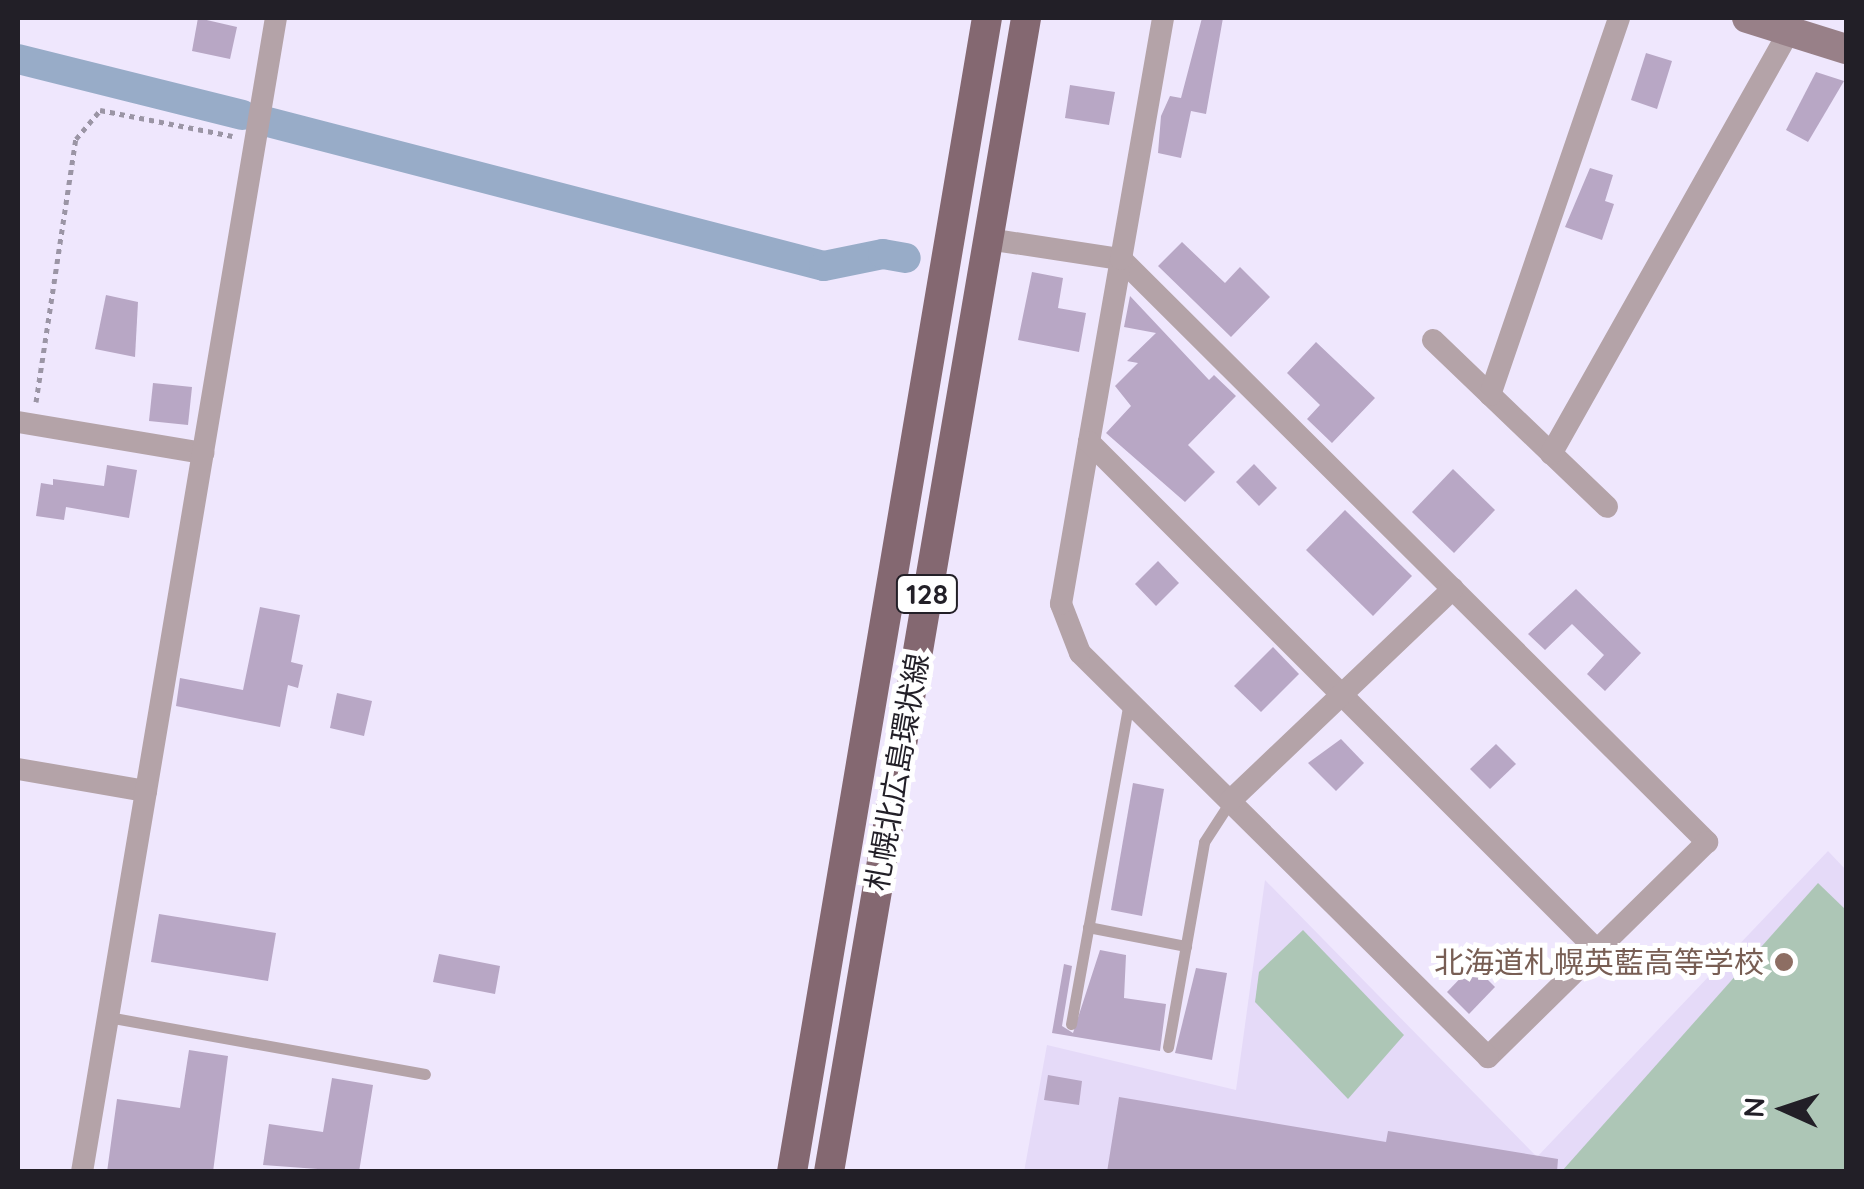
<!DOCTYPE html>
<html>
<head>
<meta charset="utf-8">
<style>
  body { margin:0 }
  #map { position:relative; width:1864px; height:1189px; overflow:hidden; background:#efe7fd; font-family:Quicksand,"Noto Sans JP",sans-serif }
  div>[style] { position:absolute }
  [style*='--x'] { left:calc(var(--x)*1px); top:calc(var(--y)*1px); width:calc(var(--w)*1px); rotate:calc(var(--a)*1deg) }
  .built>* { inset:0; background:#e5daf8 }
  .green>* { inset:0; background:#adc6b6 }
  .canal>* { height:30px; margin:-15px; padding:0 15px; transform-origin:15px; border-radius:15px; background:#98acc8 }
  .building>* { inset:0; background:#b8a7c5 }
  .path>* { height:5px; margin-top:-2.5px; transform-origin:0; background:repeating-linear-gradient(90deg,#9b95a5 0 5px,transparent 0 10px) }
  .lane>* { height:11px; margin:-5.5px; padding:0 5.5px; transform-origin:5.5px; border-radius:5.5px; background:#b4a3a8 }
  .street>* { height:22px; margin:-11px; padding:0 11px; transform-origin:11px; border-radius:11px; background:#b4a3a8 }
  .secondary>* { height:30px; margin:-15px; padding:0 15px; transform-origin:15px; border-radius:15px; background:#988088 }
  .primary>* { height:30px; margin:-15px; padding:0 15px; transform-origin:15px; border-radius:15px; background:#846871 }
  .dots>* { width:28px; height:28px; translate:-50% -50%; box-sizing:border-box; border:5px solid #fff; border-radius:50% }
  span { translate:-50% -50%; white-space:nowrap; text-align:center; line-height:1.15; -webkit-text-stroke:10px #fff; paint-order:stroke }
  .shield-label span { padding:2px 8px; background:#fff; border:2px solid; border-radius:8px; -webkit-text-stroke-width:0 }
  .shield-label { font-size:28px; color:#221f27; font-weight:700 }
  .street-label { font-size:30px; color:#221f27 }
  .education-label { font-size:30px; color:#785e54 }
  .right { translate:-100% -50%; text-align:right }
  .frame { position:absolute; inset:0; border:20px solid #221f27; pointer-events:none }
  .north { position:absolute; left:1734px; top:1059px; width:100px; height:100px; -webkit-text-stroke:8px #fff; paint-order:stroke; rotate:273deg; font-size:28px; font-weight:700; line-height:40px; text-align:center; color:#221f27 }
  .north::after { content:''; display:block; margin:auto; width:35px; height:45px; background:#221f27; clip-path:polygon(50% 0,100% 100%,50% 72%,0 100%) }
</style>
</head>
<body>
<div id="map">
  <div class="built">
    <div style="clip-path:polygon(1828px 851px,1846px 870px,1846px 1171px,1024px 1172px,1047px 1045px,1236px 1090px,1265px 880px,1537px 1157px)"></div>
  </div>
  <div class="green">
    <div style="clip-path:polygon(1818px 883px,1846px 910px,1846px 1171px,1562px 1171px)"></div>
    <div style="clip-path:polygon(1303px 930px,1404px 1035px,1348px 1099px,1255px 1002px,1259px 972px)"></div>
  </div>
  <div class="canal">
    <div style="--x:18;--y:59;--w:231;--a:14"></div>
    <div style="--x:268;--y:122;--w:574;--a:14.52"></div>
    <div style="--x:824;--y:266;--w:60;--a:-11.5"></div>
    <div style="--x:883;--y:254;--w:23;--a:10"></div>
  </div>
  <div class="building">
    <div style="clip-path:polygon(198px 18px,237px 27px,230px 59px,192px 51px)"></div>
    <div style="clip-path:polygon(1202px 18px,1223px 18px,1206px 114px,1191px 111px,1181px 158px,1158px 153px,1161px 116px,1170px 96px,1181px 98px)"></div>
    <div style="clip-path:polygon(1646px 53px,1672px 61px,1657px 109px,1631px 100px)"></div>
    <div style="clip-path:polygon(1816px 72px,1844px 81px,1808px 142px,1786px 130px)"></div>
    <div style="clip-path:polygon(1070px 85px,1115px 92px,1109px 125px,1065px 118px)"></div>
    <div style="clip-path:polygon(1590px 168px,1613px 175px,1605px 201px,1614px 204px,1602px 240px,1565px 227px)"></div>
    <div style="clip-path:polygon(1182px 242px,1225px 283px,1240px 267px,1270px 297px,1231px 337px,1158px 266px)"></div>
    <div style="clip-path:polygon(1032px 272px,1063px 278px,1058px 308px,1086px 313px,1079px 352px,1018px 340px)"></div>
    <div style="clip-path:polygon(106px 295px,138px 302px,135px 357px,95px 349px)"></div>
    <div style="clip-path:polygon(1130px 296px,1209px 380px,1214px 375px,1236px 396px,1188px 445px,1215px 472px,1185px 502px,1106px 433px,1131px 406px,1115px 386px,1138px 363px,1127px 361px,1156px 333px,1124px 327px)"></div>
    <div style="clip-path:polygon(1316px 342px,1375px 398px,1332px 443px,1307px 419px,1320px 405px,1287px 373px)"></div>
    <div style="clip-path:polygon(153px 383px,192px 387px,188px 425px,149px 421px)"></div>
    <div style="clip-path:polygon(1254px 464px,1277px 488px,1259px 506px,1236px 482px)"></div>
    <div style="clip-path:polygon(107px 465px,137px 470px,129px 518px,66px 507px,64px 520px,36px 516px,41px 483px,53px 485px,53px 479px,104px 486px)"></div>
    <div style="clip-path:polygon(1453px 469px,1495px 510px,1454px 553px,1412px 512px)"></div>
    <div style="clip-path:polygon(1345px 510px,1412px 576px,1373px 616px,1306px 550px)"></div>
    <div style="clip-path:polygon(1158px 561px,1179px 583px,1156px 606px,1135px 584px)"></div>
    <div style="clip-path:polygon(1576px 589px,1641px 653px,1605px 691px,1587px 674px,1604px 655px,1572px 624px,1545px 650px,1528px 634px)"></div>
    <div style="clip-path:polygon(260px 607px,300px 615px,291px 662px,303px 665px,298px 688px,288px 685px,280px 727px,176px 706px,180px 678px,243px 690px)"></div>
    <div style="clip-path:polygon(1273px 647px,1299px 674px,1261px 712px,1234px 686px)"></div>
    <div style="clip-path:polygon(337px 693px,372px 701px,364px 736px,330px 728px)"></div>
    <div style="clip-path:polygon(1341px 739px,1364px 763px,1336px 791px,1308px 763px)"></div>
    <div style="clip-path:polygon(1496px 744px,1516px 764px,1490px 789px,1470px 769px)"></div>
    <div style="clip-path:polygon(1133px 783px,1164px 789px,1142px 916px,1111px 910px)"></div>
    <div style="clip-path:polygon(159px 914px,276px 933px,268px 981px,151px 962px)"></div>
    <div style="clip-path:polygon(1100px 950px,1126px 955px,1124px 998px,1166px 1004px,1160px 1051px,1052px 1033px,1064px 964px,1072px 966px,1062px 1026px,1073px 1033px)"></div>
    <div style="clip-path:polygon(439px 954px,500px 966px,495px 994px,433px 982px)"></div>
    <div style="clip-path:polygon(1473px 965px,1495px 987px,1469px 1014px,1447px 992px)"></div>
    <div style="clip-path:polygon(1196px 968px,1227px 973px,1212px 1060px,1175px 1053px)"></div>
    <div style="clip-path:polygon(189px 1050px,228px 1056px,213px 1172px,107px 1172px,117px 1099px,180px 1108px)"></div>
    <div style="clip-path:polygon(1048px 1075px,1082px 1081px,1079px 1105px,1044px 1100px)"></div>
    <div style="clip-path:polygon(332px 1078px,373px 1085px,359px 1172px,263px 1165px,269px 1124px,323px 1132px)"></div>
    <div style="clip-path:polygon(1119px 1097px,1386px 1142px,1388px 1131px,1558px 1159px,1557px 1172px,1107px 1172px)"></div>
  </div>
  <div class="path">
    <div style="--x:36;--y:402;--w:266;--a:-81.4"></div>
    <div style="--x:76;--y:139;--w:38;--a:-50"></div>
    <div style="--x:100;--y:110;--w:135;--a:11.1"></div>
  </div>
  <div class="lane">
    <div style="--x:1088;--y:927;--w:100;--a:11"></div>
    <div style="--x:108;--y:1017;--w:322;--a:10.2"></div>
    <div style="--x:1071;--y:1024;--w:327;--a:-79.8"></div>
    <div style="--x:1168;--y:1047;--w:208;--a:-80"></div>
    <div style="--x:1204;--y:842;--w:48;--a:-57"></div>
  </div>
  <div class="street">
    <div style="--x:988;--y:239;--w:134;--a:8.6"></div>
    <div style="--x:1121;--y:259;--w:827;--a:44.85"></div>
    <div style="--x:1707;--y:842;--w:307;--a:135.5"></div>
    <div style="--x:1488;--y:1057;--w:574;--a:-135.28"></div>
    <div style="--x:1080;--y:653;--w:53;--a:-111.2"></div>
    <div style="--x:1061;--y:604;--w:164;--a:-80.2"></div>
    <div style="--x:1089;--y:442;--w:186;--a:-80.1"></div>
    <div style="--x:1121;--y:259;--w:245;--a:-80.1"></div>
    <div style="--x:1433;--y:340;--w:241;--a:43.8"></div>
    <div style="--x:1490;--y:395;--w:398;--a:-71.1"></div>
    <div style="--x:18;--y:422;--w:188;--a:9.5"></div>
    <div style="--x:1089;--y:442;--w:718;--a:45"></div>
    <div style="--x:1551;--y:454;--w:485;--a:-60.6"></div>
    <div style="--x:18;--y:769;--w:130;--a:9.8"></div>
    <div style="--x:1230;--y:801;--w:308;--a:-43.6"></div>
    <div style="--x:82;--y:1172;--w:1170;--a:-80.46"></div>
  </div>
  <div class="secondary">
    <div style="--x:1747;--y:18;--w:104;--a:17.4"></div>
  </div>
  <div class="primary">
    <div style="--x:792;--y:1172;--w:1170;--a:-80.41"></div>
    <div style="--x:829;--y:1172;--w:1171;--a:-80.31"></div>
  </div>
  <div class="dots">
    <div style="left:1784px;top:962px;background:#8d6e63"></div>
  </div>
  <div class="shield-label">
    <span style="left:927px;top:594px">128</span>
  </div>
  <div class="street-label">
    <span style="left:897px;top:772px;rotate:-80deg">札幌北広島環状線</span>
  </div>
  <div class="education-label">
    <span class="right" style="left:1764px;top:962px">北海道札幌英藍高等学校</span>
  </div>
  <div class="frame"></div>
  <div class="north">N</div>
</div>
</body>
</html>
